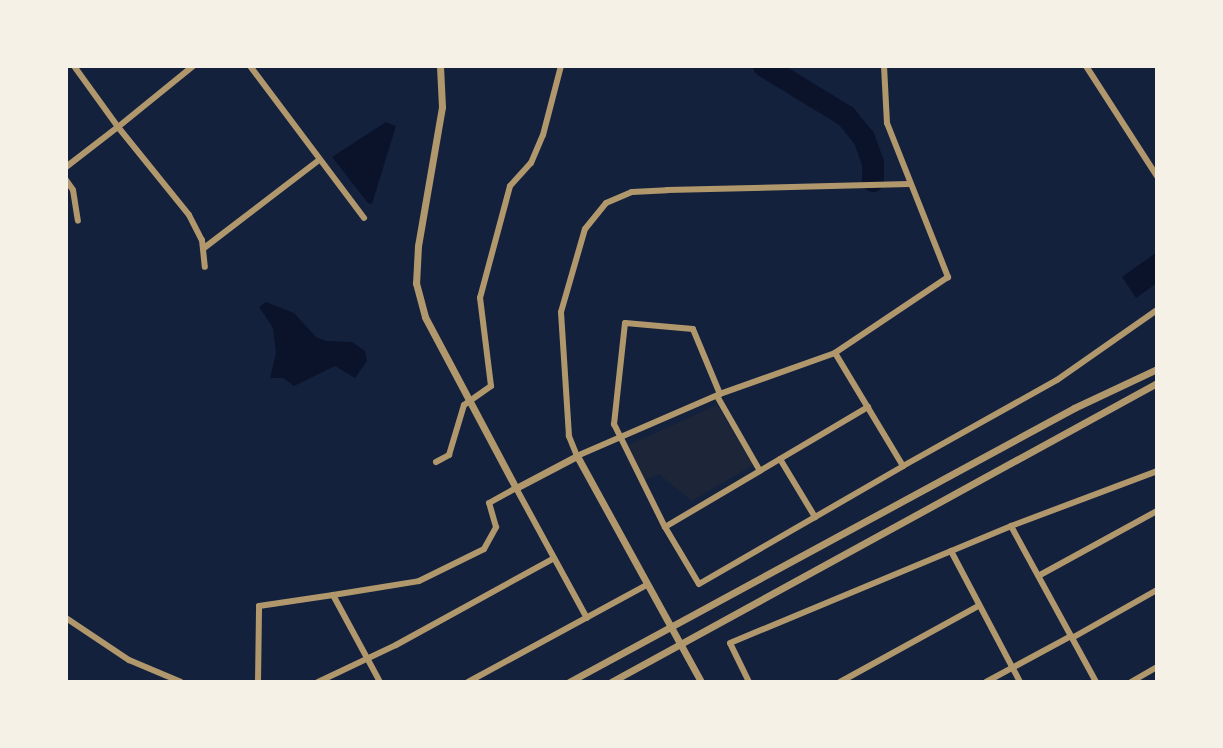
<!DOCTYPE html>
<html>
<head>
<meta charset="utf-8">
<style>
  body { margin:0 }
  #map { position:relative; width:1223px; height:748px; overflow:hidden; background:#14213d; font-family:Jost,sans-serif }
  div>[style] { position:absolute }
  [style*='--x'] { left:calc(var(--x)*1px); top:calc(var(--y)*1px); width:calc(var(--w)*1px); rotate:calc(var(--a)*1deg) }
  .green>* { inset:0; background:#1d2539 }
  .water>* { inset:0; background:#0b132b }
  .river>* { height:22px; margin:-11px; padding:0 11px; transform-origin:11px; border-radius:11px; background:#0b132b }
  .minor>* { height:6px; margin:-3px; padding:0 3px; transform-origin:3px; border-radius:3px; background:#b1986c }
  .tertiary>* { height:7px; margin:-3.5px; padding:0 3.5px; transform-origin:3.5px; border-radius:3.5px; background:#b1986c }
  span { translate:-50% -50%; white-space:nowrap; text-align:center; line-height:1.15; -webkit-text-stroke:6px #f6f1e7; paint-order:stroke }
  .frame { position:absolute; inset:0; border:68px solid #f6f1e7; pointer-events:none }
</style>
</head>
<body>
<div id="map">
  <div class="green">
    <div style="clip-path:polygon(717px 405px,753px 465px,692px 501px,659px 474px,644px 480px,629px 445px)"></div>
  </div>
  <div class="water">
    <div style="clip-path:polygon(386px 122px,396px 126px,372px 204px,368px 203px,332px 157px)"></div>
    <div style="clip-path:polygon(1157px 252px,1157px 283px,1136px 298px,1122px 277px)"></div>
    <div style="clip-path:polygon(266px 302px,294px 313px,316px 337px,326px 341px,352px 342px,365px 351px,367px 361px,355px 378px,335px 366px,294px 386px,283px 378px,270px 378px,276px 353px,273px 328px,259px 307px)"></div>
  </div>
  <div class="river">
    <div style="--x:764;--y:66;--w:96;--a:31.4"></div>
    <div style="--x:846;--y:116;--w:28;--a:51"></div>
    <div style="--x:864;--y:138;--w:27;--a:70"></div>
    <div style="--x:873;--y:163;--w:18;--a:90"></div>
  </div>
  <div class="minor">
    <div style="--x:74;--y:66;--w:75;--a:54.2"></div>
    <div style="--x:118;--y:127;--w:97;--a:-39.1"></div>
    <div style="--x:250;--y:66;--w:190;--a:53.1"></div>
    <div style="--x:884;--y:66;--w:57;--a:87"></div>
    <div style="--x:887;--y:123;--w:166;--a:68.4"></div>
    <div style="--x:948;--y:277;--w:136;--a:146.1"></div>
    <div style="--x:835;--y:353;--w:122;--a:160.4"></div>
    <div style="--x:720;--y:394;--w:156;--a:156.6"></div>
    <div style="--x:577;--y:456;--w:22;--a:-112"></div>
    <div style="--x:569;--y:436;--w:124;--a:-93.7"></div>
    <div style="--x:561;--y:312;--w:86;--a:-73.9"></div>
    <div style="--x:585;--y:229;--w:33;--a:-51"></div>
    <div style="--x:606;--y:203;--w:28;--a:-23"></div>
    <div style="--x:632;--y:192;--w:35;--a:-3"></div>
    <div style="--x:667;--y:190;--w:242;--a:-1.4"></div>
    <div style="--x:1086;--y:66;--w:131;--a:57.2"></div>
    <div style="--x:66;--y:167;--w:66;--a:-37.6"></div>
    <div style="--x:118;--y:127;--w:113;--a:51.1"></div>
    <div style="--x:189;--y:215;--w:28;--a:63"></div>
    <div style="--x:202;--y:240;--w:27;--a:84"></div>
    <div style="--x:66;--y:180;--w:12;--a:55"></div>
    <div style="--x:73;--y:190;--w:31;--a:81"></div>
    <div style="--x:204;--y:248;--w:145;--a:-37.4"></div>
    <div style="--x:720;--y:394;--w:70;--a:-112.6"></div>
    <div style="--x:693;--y:329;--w:68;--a:-175"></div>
    <div style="--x:625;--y:323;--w:102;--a:96.2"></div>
    <div style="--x:614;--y:424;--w:115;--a:63.7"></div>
    <div style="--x:665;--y:527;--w:66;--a:59.2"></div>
    <div style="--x:699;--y:584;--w:236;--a:-30"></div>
    <div style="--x:903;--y:466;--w:132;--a:-121"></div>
    <div style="--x:717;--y:396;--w:86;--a:60.2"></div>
    <div style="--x:780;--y:459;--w:68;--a:58.9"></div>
    <div style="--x:436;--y:462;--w:15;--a:-28"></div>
    <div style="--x:449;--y:455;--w:52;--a:-73.3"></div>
    <div style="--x:464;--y:405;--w:33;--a:-35"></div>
    <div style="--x:491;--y:386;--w:89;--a:-97.1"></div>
    <div style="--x:480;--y:298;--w:116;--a:-75"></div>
    <div style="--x:510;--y:186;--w:31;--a:-48"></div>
    <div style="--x:531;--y:163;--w:30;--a:-67"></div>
    <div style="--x:543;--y:135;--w:71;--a:-75.4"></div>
    <div style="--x:903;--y:466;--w:176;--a:-29.2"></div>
    <div style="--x:1057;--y:380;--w:122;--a:-35"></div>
    <div style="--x:1011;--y:526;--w:178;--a:61.4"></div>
    <div style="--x:665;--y:527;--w:236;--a:-30.6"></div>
    <div style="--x:951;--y:551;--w:148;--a:62.2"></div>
    <div style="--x:1040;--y:575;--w:133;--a:-28.7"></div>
    <div style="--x:333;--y:595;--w:87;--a:-9.2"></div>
    <div style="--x:419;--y:581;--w:72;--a:-26.2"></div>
    <div style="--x:484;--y:549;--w:25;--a:-61"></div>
    <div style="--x:496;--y:527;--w:25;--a:-106"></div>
    <div style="--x:489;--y:503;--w:31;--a:-29"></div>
    <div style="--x:516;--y:488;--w:148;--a:61.4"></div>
    <div style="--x:66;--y:618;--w:76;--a:33.7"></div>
    <div style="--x:129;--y:660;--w:56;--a:22.9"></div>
    <div style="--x:1072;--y:638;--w:98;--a:-29.5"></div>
    <div style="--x:258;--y:682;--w:76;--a:-89.2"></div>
    <div style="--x:259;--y:606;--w:75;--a:-8.5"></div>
    <div style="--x:333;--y:595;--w:99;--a:61.6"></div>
    <div style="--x:318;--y:682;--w:86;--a:-25.4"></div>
    <div style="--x:396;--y:645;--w:180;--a:-28.8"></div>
    <div style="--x:468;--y:682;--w:204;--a:-28.5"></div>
    <div style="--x:749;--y:682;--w:43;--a:-116"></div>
    <div style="--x:730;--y:643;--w:304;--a:-22.6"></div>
    <div style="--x:1011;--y:526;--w:156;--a:-20.6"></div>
    <div style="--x:840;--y:682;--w:158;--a:-28.8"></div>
    <div style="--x:986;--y:682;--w:97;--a:-28.4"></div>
    <div style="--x:1131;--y:682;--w:30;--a:-30"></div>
  </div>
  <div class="tertiary">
    <div style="--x:440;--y:66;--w:41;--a:87.2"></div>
    <div style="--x:442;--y:107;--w:141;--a:99.8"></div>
    <div style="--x:418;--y:246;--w:37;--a:93"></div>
    <div style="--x:416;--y:283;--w:35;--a:75"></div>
    <div style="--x:425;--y:317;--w:194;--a:62"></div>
    <div style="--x:516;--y:488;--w:69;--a:-27.7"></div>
    <div style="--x:577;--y:456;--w:258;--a:61.2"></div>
    <div style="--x:569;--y:682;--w:575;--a:-28.48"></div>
    <div style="--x:1074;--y:408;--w:92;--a:-25.2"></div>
    <div style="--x:611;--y:682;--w:623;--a:-28.71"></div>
  </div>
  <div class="frame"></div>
</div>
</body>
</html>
